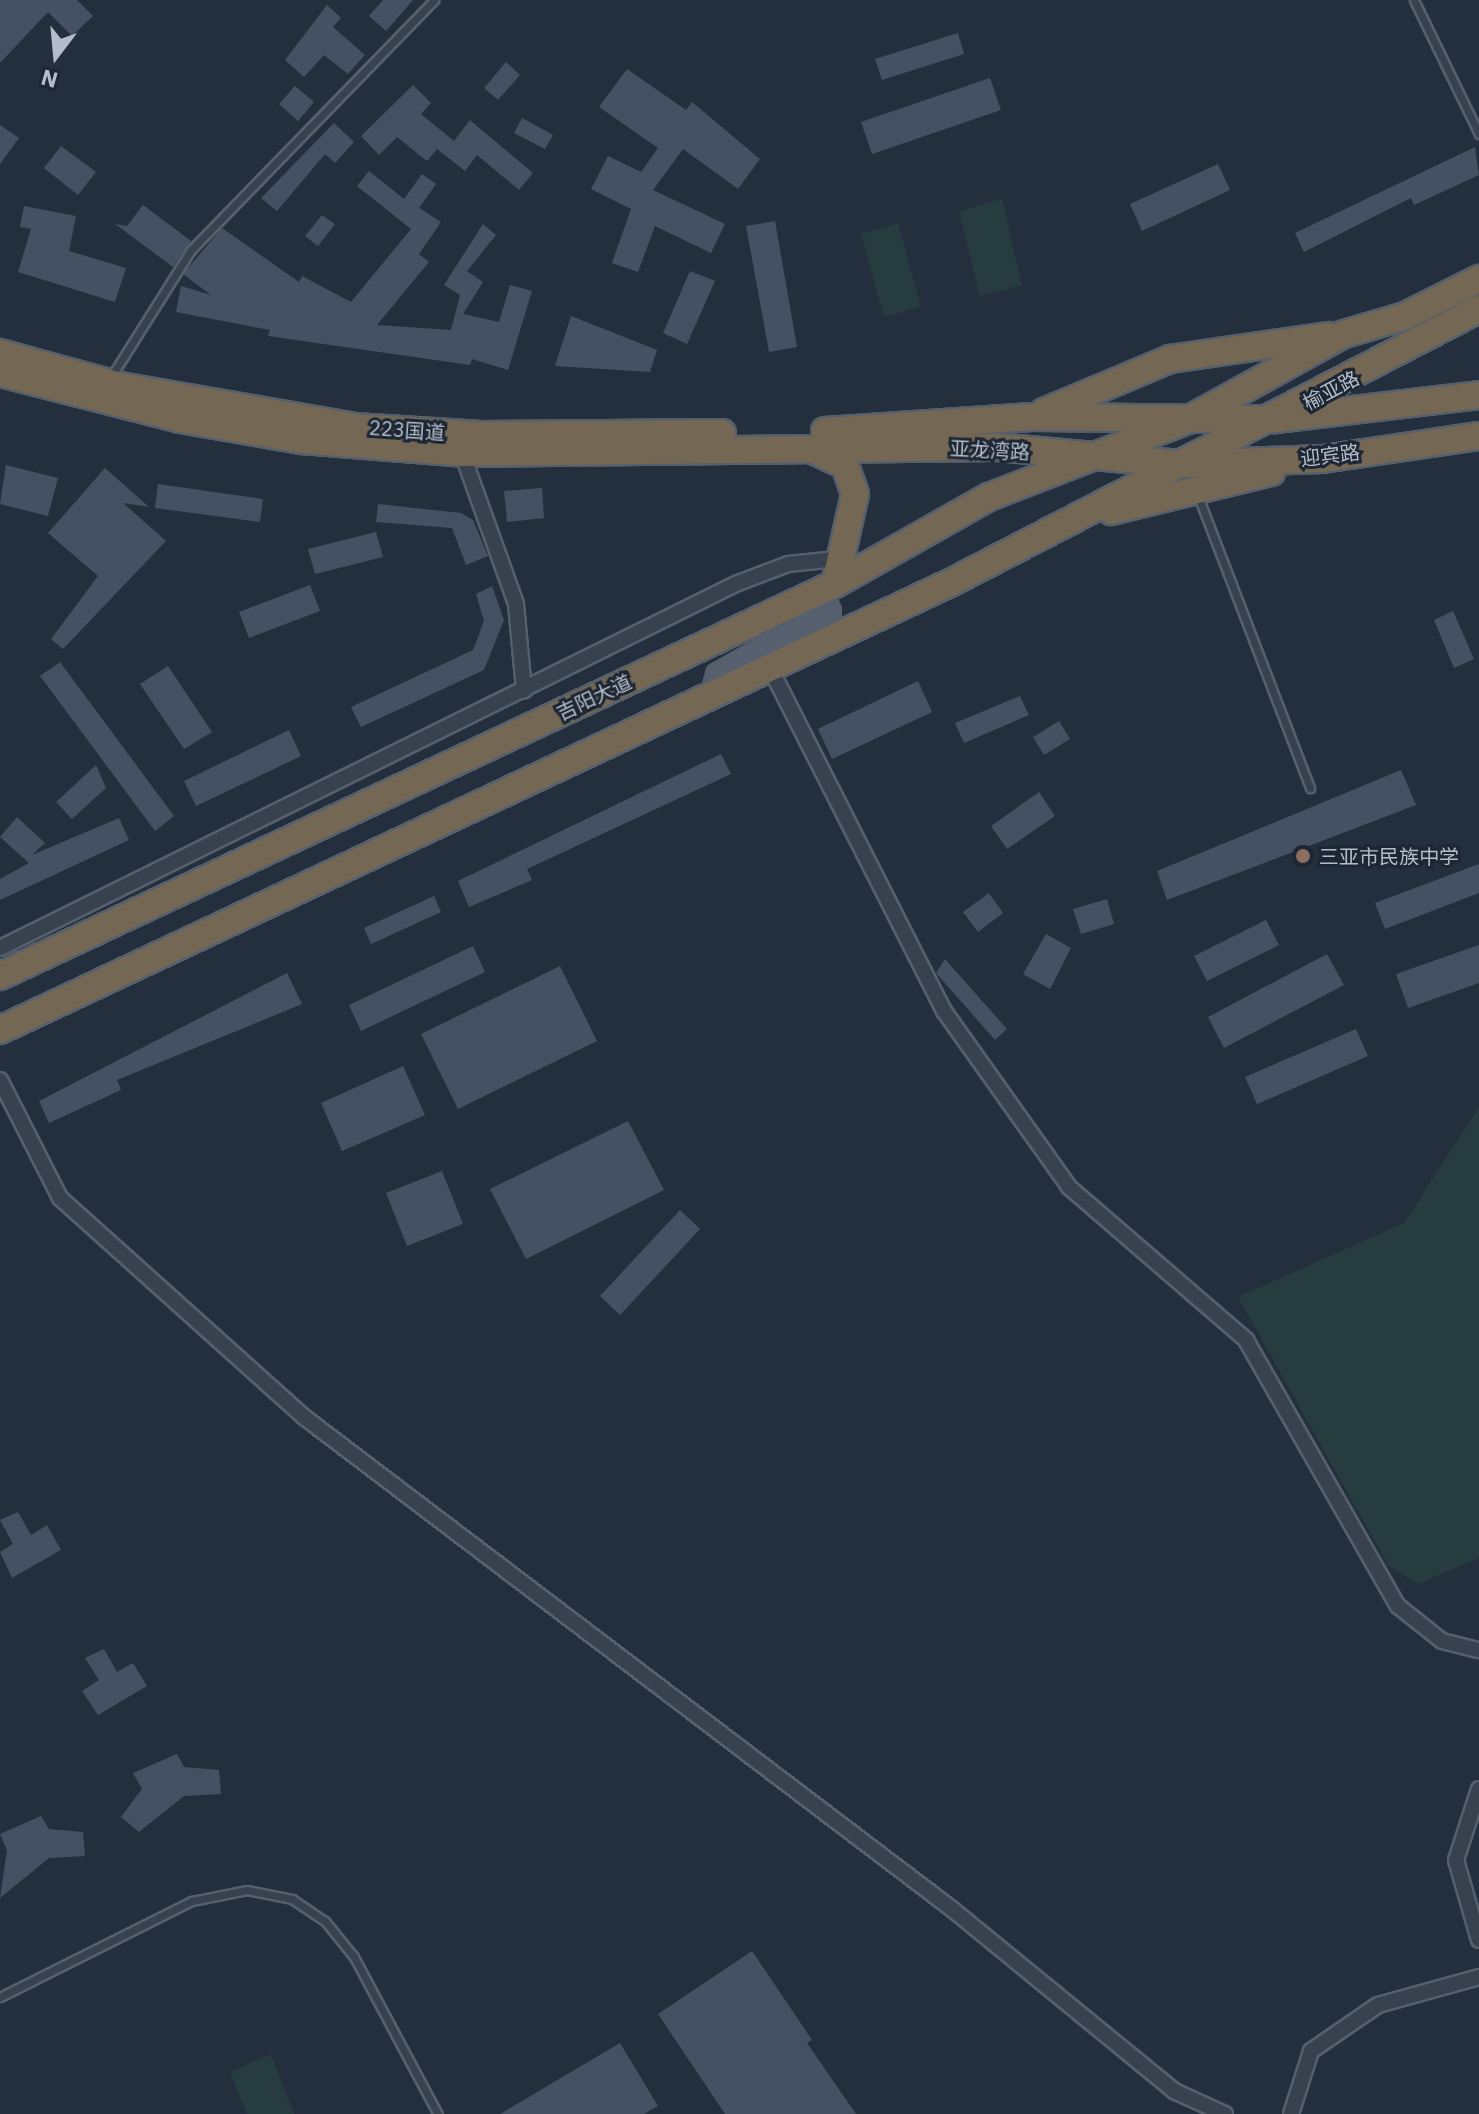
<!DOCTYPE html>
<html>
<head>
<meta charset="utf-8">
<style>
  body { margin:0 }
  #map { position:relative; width:1479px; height:2114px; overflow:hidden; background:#242f3e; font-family:"IBM Plex Sans","Noto Sans SC",sans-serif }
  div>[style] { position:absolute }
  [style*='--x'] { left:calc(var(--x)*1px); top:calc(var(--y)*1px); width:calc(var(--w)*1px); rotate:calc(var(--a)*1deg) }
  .green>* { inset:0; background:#263c3f }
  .building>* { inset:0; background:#455162 }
  .roads { filter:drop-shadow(2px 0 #565f6c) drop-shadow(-2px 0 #565f6c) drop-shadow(0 2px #565f6c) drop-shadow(0 -2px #565f6c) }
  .lane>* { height:7px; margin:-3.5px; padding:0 3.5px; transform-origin:3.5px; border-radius:3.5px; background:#38414e }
  .street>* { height:14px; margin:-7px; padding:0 7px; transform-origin:7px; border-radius:7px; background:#38414e }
  .primary>* { height:22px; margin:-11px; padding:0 11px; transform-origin:11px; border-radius:11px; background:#56606e }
  .highway>* { height:26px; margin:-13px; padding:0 13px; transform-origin:13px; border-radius:13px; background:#746855 }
  .dots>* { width:22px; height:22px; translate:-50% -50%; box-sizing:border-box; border:4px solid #1d2633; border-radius:50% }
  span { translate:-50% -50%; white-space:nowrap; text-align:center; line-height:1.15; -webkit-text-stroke:6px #1d2633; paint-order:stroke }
  .street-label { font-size:20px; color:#b4bcc9 }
  .poi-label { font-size:20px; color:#b4bcc9 }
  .left { translate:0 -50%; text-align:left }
  .north { position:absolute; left:16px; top:16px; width:80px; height:80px; -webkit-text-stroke:6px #1d2633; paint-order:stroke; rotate:196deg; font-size:22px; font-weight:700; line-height:32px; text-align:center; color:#b4bcc9 }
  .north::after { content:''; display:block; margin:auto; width:28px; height:36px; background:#b4bcc9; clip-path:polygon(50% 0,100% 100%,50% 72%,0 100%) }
</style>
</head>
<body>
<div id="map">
  <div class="green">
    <div style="clip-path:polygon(1002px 199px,1022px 285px,980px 296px,959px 211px)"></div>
    <div style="clip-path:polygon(898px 223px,921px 307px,884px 317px,861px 234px)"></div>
    <div style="clip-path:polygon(1479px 1107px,1479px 1558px,1418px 1584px,1388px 1565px,1238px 1297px,1404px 1223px)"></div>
    <div style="clip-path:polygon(271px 2054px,294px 2114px,247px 2114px,230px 2072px)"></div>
  </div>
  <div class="building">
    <div style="clip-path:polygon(0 0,77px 0,93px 16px,72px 36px,48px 12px,0 63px)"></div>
    <div style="clip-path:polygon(383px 0,413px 0,386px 31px,369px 16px)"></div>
    <div style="clip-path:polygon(327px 5px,341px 18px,333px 27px,365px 55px,348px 74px,324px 55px,304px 77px,285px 60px)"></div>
    <div style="clip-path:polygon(958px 33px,964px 54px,882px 80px,875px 59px)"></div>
    <div style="clip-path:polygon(506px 62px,520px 75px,498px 100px,484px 88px)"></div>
    <div style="clip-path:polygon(627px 69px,686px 110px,692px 102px,760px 159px,738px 189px,683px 149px,653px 190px,725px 224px,711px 253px,655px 226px,638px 272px,612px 263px,631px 209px,591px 189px,608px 156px,641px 172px,658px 148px,599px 107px)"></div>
    <div style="clip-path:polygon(990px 78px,1001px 110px,872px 154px,861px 122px)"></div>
    <div style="clip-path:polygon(413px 85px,431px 103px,421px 114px,454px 141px,470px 120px,533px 173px,519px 190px,477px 155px,465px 171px,437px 149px,427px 161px,397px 137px,379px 155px,361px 136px)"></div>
    <div style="clip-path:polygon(295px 86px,314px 102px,298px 121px,279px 104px)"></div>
    <div style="clip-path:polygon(522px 118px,553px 135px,545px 149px,514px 133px)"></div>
    <div style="clip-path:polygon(334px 123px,354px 142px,335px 163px,325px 154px,277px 211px,261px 198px)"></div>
    <div style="clip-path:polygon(0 125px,19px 138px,0 164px)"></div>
    <div style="clip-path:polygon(61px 146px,96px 172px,78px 195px,44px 168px)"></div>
    <div style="clip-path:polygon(1475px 147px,1479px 175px,1414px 205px,1411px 198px,1304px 252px,1295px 233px)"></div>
    <div style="clip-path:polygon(1218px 164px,1230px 190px,1142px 231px,1130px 204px)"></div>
    <div style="clip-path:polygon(369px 171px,404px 199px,422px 174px,436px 184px,419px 208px,441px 222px,419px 254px,429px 262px,377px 325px,451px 330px,460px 295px,444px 285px,483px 224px,496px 235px,467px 271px,483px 282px,463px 314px,499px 322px,510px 285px,532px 291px,508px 370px,472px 359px,470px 365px,268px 336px,270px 330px,176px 312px,181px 286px,211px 295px,183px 274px,222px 228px,299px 282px,302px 276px,351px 302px,411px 229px,357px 186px)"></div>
    <div style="clip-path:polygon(143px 205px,191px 241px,173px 267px,115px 224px,127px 226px)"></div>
    <div style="clip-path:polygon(24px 206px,76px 216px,69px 251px,126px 268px,115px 302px,18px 272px,31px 229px,20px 227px)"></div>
    <div style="clip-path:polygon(322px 215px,335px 224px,318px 246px,305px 236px)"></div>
    <div style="clip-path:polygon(775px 221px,797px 347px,769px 352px,746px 226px)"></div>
    <div style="clip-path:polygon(690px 271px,715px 281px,687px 344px,663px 333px)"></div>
    <div style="clip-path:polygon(571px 316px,657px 350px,650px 372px,555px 366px)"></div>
    <div style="clip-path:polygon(6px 465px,58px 478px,48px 516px,0 504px)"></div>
    <div style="clip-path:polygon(105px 468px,149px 507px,123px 503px,166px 541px,63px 649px,51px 639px,98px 576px,48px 533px)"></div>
    <div style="clip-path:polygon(158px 484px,263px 499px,260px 522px,155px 508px)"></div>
    <div style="clip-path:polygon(542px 488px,544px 518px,507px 522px,504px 491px)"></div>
    <div style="clip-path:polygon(378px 504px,461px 513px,473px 520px,488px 556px,466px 565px,452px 528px,376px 522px)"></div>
    <div style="clip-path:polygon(376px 532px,383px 557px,315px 574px,308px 549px)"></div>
    <div style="clip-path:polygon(310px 585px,320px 611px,249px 638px,239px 612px)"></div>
    <div style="clip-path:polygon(492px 586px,504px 620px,484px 670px,361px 727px,351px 707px,473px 650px,484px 621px,476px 594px)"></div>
    <div style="clip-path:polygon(1453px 611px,1474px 659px,1454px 668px,1434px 620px)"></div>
    <div style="clip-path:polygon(60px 662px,174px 816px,155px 831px,40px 676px)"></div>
    <div style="clip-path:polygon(168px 666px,212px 732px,184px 749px,140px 684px)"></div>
    <div style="clip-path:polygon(918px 681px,932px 712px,832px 759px,818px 729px)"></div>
    <div style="clip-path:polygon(1020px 696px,1029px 715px,964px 743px,955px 723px)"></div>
    <div style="clip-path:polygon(1059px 721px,1070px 739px,1044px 755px,1033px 737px)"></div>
    <div style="clip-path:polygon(289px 730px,301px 756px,196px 806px,184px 781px)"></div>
    <div style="clip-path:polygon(721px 754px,731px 774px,527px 869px,532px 880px,469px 907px,458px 881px)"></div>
    <div style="clip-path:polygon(96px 765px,106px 788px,72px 819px,56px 802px)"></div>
    <div style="clip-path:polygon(1401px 770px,1416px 805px,1167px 900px,1157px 871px)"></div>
    <div style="clip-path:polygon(1039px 792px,1055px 816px,1007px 849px,991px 826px)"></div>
    <div style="clip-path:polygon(17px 817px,45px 843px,32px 855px,119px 818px,129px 840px,0 900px,0 879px,29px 863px,0 837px)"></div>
    <div style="clip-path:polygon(1479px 864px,1479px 893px,1385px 929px,1375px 903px)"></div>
    <div style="clip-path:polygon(989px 893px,1003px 913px,978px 932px,963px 912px)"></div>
    <div style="clip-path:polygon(434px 896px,441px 912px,371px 944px,364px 928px)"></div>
    <div style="clip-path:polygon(1107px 899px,1114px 924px,1081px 934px,1073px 909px)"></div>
    <div style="clip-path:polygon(1266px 920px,1279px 945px,1207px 981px,1194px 956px)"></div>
    <div style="clip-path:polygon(1046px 934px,1071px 948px,1050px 989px,1023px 974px)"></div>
    <div style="clip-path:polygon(1479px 945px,1479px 983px,1408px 1008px,1396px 974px)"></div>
    <div style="clip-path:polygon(473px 946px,485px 972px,361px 1031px,349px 1005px)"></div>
    <div style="clip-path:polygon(1327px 954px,1344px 985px,1224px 1048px,1208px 1017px)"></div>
    <div style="clip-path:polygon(945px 959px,1007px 1029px,995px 1040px,936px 973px)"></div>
    <div style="clip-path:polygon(560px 966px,597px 1041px,458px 1109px,421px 1034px)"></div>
    <div style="clip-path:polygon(287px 973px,302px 1004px,117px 1080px,121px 1090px,49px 1123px,39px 1101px)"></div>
    <div style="clip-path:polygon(1356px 1029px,1368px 1056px,1257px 1104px,1245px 1077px)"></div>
    <div style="clip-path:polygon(403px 1066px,425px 1115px,342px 1151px,321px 1103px)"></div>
    <div style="clip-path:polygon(628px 1121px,664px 1190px,526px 1259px,490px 1189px)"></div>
    <div style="clip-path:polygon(442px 1171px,463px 1224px,407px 1246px,386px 1193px)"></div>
    <div style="clip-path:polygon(680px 1210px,700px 1229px,620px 1315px,600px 1296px)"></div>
    <div style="clip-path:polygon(18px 1512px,31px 1535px,47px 1525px,61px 1550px,12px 1578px,0 1552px,13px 1544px,0 1520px)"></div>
    <div style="clip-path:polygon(104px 1649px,117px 1672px,133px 1663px,147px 1686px,98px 1715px,82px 1691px,99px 1680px,85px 1658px)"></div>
    <div style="clip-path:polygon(177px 1754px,184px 1767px,219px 1770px,221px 1794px,184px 1796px,139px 1832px,121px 1817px,142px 1789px,133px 1773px)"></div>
    <div style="clip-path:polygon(41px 1816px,49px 1829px,83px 1832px,85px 1856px,49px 1858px,0 1898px,7px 1850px,0 1834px)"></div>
    <div style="clip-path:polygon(752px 1951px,812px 2040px,807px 2043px,856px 2114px,725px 2114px,658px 2014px)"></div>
    <div style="clip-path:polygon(620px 2043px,658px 2106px,644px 2114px,500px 2114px)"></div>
  </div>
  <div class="roads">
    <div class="lane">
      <div style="--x:1414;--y:0;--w:149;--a:64.1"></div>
      <div style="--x:111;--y:377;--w:150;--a:-57.8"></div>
      <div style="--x:191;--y:250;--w:349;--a:-45.8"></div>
      <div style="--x:1198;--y:496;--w:313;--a:69"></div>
      <div style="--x:0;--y:1997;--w:215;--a:-26.6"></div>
      <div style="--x:192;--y:1901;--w:56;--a:-11.3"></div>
      <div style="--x:247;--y:1890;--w:46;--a:11.3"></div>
      <div style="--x:292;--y:1899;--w:40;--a:34"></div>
      <div style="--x:325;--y:1921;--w:46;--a:51.1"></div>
      <div style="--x:354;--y:1957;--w:178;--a:61.9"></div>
    </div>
    <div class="street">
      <div style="--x:462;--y:453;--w:160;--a:70.3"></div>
      <div style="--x:516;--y:604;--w:87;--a:84.7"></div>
      <div style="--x:770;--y:668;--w:385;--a:63.1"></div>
      <div style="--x:944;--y:1011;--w:216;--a:54.6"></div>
      <div style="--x:1069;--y:1187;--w:234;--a:40.8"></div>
      <div style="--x:1246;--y:1340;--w:306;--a:60.3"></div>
      <div style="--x:1398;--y:1606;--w:56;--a:38.5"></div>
      <div style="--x:1442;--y:1641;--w:38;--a:14"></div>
      <div style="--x:0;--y:948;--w:823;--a:-26.32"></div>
      <div style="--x:738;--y:583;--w:53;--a:-20.8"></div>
      <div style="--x:788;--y:564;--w:58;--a:-5.9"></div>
      <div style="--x:0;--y:1080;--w:132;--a:63"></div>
      <div style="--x:60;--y:1198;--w:328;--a:41.9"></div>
      <div style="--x:304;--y:1417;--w:814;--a:37.21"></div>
      <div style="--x:952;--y:1909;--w:287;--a:39.3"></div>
      <div style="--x:1174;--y:2091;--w:56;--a:24.3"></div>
      <div style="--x:1479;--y:1789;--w:75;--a:107.9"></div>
      <div style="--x:1456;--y:1860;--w:83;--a:74"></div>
      <div style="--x:1291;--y:2114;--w:66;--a:-72.4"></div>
      <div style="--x:1311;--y:2051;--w:81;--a:-34.5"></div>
      <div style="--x:1378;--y:2005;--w:105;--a:-15.5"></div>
    </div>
    <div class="primary">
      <div style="--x:713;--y:694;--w:20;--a:-75"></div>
      <div style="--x:718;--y:675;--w:128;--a:-29.6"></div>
      <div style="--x:829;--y:612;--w:14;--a:-111"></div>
      <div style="--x:824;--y:599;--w:13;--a:-162"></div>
    </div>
    <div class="highway">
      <div style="--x:0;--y:353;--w:124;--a:15.4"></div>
      <div style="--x:120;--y:386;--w:238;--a:9.9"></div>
      <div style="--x:354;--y:427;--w:128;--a:3.6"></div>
      <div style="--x:482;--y:435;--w:240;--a:-0.5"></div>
      <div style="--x:0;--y:373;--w:186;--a:14.3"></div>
      <div style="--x:180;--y:419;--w:124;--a:9.8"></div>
      <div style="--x:302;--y:440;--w:161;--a:4.6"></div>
      <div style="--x:462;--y:453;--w:535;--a:-0.64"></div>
      <div style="--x:997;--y:447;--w:184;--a:5.3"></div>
      <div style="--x:1180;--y:464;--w:143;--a:-2"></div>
      <div style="--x:1323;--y:459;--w:158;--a:-8.4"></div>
      <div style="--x:1044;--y:412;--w:137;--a:-22.8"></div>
      <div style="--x:1170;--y:359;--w:160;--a:-8.3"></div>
      <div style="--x:825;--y:431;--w:207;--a:-3.9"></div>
      <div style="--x:1032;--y:417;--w:244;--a:0.5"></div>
      <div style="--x:1276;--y:419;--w:204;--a:-6.7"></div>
      <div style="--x:815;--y:451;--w:33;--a:25"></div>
      <div style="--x:845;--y:465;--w:31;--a:71"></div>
      <div style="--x:855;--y:494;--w:92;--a:102.5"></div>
      <div style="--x:1111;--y:511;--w:165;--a:-13.7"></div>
      <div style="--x:0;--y:976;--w:922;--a:-25.15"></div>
      <div style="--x:835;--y:584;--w:177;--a:-29.5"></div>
      <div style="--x:989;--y:497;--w:213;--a:-21.2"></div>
      <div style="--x:1188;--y:420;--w:178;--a:-28.9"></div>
      <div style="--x:1344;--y:334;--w:64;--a:-16.4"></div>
      <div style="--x:1405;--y:316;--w:83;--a:-26.6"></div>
      <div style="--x:0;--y:1030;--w:1052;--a:-25.2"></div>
      <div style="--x:952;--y:582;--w:594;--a:-27.39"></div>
    </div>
  </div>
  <div class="dots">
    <div style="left:1303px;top:856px;background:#8d6e63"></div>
  </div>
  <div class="street-label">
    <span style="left:1331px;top:390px;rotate:-28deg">榆亚路</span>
    <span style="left:407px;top:430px;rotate:4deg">223国道</span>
    <span style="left:990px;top:450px;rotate:3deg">亚龙湾路</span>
    <span style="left:1330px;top:455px;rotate:-7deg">迎宾路</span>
    <span style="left:594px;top:697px;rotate:-25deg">吉阳大道</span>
  </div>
  <div class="poi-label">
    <span class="left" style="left:1319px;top:856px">三亚市民族中学</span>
  </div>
  <div class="north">N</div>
</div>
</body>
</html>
